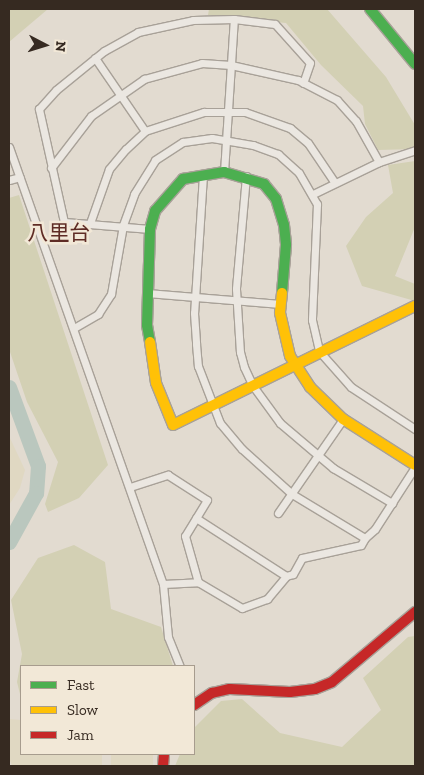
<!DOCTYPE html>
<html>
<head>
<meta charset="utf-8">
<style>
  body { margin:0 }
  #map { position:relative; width:424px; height:775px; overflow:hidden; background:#e2dbd0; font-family:"Zilla Slab","Noto Sans JP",serif }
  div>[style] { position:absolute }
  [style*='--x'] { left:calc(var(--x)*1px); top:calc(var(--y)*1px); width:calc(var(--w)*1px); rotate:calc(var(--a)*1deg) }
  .farmland>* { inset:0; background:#e0d8c2 }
  .green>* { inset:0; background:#d3d0b4 }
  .river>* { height:15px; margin:-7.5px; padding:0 7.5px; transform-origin:7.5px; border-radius:7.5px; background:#bac7be }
  .roads { filter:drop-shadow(1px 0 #a8a198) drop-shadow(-1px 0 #a8a198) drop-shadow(0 1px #a8a198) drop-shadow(0 -1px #a8a198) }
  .street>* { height:7px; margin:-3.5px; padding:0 3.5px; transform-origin:3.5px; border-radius:3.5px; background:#ebe7e1 }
  .fast>* { height:10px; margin:-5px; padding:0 5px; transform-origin:5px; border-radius:5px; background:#4caf50 }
  .slow>* { height:10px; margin:-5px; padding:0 5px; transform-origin:5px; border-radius:5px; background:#ffc107 }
  .jam>* { height:10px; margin:-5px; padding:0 5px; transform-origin:5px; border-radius:5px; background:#c62828 }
  span { translate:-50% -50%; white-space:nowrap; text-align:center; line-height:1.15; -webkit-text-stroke:5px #f2e8d7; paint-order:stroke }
  .quarter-label { font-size:21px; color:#5f2c25 }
  .frame { position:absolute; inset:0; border:10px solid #362a21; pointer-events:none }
  .legend { position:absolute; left:20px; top:665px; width:175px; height:90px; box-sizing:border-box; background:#f2e8d7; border:1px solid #a79c8e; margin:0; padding:6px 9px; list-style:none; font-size:15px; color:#362a21 }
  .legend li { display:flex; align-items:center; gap:10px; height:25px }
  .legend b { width:25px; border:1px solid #a79c8e }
  .north { position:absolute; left:20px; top:20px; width:50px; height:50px; -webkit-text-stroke:4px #f2e8d7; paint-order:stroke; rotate:95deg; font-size:14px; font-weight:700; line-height:20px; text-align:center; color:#362a21 }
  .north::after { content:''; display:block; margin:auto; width:18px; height:22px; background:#362a21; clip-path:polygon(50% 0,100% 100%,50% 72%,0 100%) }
</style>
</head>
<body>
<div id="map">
  <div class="farmland">
    <div style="clip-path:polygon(9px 436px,25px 470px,20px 488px,9px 505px)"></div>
    <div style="clip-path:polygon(9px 719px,21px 720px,21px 754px,102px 754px,102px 766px,12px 766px,9px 758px)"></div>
    <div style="clip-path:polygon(111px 754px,153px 754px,153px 766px,111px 766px)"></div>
  </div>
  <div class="green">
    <div style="clip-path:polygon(9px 9px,48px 9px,9px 42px)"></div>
    <div style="clip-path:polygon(209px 9px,327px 9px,386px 77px,415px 125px,415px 149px,378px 150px,365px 124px,363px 106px,321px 65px,286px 23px,208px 15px)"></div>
    <div style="clip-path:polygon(415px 161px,415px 227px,395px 276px,415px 284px,415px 301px,362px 286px,346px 246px,366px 217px,393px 193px,388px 165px)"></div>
    <div style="clip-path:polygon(19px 195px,108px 465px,79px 498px,48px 512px,45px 504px,58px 462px,27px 402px,9px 349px,9px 198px)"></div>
    <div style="clip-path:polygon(74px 545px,105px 562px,111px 609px,161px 627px,173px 666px,21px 666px,21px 698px,17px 682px,22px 654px,11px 600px,38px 558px)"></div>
    <div style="clip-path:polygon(415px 636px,415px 766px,175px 766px,180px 754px,194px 754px,194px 728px,221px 701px,242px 699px,280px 733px,342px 747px,381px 710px,363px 678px,408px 637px)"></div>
  </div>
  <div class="river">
    <div style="--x:9;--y:387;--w:84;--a:69.8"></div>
    <div style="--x:38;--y:466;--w:27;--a:94"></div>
    <div style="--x:36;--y:493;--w:56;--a:118.9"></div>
  </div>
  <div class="roads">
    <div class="street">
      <div style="--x:95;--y:58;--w:88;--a:55.6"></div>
      <div style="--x:9;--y:147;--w:463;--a:70.6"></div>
      <div style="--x:163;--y:584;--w:53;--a:84.6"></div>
      <div style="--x:168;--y:637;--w:31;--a:68"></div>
      <div style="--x:379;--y:162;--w:38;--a:-18"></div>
      <div style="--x:51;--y:168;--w:66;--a:-52.4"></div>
      <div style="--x:91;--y:116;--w:65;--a:-34.9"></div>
      <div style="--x:144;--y:79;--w:60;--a:-15.4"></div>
      <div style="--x:202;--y:63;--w:29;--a:4"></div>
      <div style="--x:231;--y:65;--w:69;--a:12.6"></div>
      <div style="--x:298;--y:80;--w:44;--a:27.1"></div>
      <div style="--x:337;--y:100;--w:28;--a:48"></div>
      <div style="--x:356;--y:121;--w:47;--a:60.7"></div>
      <div style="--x:379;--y:162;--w:73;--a:154.1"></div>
      <div style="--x:224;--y:172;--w:153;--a:-86.3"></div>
      <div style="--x:203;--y:175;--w:138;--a:93.7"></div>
      <div style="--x:194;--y:313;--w:31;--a:86"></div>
      <div style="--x:196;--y:344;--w:22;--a:85"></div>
      <div style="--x:198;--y:366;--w:61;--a:68.9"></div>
      <div style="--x:220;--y:423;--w:34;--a:50"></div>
      <div style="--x:242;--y:449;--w:67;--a:42"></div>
      <div style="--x:292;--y:494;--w:85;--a:31.1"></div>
      <div style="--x:365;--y:538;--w:13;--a:-42"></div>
      <div style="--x:375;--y:529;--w:74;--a:-57.2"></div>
      <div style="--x:246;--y:176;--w:113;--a:95.1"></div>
      <div style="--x:236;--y:289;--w:63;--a:86.4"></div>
      <div style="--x:240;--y:352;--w:16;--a:75"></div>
      <div style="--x:244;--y:367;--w:21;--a:65"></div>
      <div style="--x:253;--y:386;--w:46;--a:53.9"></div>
      <div style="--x:280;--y:423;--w:70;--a:40.3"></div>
      <div style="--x:333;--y:468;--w:69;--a:30.7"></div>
      <div style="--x:9;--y:180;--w:11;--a:-15"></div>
      <div style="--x:90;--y:223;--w:57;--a:-70.6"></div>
      <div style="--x:109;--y:169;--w:26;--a:-50"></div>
      <div style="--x:126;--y:149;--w:26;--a:-43"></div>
      <div style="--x:145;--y:131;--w:62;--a:-17.9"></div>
      <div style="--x:204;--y:112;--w:41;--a:0"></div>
      <div style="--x:245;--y:112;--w:48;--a:19.6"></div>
      <div style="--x:290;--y:128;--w:23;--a:40"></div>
      <div style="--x:308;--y:143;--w:48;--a:56"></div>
      <div style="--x:150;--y:229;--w:86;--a:-175.3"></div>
      <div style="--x:64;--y:222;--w:116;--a:-102.5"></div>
      <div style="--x:39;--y:109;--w:25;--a:-48"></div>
      <div style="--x:56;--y:90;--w:62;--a:-39.1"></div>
      <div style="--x:104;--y:51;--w:39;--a:-29"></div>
      <div style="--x:138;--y:32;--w:56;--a:-12.3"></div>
      <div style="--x:193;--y:20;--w:41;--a:-1.4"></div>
      <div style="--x:234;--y:19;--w:41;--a:7"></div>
      <div style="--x:275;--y:24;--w:52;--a:48.1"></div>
      <div style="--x:310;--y:63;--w:21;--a:109"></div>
      <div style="--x:147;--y:293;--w:134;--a:4.7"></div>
      <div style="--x:74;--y:328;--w:28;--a:-30"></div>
      <div style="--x:98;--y:314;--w:24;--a:-57"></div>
      <div style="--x:111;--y:294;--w:70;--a:-80.1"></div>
      <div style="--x:123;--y:225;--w:33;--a:-70"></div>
      <div style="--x:134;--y:194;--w:40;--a:-58"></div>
      <div style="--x:155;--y:160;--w:33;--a:-33"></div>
      <div style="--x:183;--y:142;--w:29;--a:-8"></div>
      <div style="--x:212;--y:138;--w:42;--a:9.7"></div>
      <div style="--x:253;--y:145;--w:27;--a:20"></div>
      <div style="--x:278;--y:154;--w:28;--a:42"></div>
      <div style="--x:299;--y:173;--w:36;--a:60"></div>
      <div style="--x:317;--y:204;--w:116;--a:92.5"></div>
      <div style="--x:312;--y:320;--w:32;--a:77"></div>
      <div style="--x:319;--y:351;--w:48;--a:48.4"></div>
      <div style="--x:351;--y:387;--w:77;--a:33.3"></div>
      <div style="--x:130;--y:487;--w:40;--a:-18"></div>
      <div style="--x:168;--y:475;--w:46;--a:32.7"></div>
      <div style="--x:207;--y:500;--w:42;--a:121.4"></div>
      <div style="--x:185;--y:536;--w:48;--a:74.2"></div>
      <div style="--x:198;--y:582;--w:51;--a:30.6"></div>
      <div style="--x:242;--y:608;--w:27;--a:-20"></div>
      <div style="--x:267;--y:599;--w:30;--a:-50"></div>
      <div style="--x:286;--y:576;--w:7;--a:-16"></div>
      <div style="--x:293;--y:574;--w:18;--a:-61"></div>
      <div style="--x:302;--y:558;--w:60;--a:-12.4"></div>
      <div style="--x:361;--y:545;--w:8;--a:-60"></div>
      <div style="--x:278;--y:513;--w:114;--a:-55.3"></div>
      <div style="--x:196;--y:518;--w:107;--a:32.8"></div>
      <div style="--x:163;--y:584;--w:35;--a:-3"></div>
    </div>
    <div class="fast">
      <div style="--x:370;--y:9;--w:71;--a:50.7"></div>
      <div style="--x:150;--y:342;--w:17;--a:-100"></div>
      <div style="--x:147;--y:325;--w:96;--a:-88.2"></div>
      <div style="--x:150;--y:229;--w:19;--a:-74"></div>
      <div style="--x:155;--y:211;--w:43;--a:-48.8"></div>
      <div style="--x:183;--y:179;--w:42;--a:-9.7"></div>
      <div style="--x:224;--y:172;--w:42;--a:16.7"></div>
      <div style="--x:264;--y:184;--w:19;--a:51"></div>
      <div style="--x:276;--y:199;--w:27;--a:73"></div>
      <div style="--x:284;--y:225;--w:20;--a:84"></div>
      <div style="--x:286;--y:245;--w:48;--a:94.8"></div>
    </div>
    <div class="slow">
      <div style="--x:282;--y:293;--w:20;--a:96"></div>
      <div style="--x:280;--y:313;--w:44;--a:76.9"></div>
      <div style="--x:290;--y:356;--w:37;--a:57"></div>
      <div style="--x:310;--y:387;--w:46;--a:44.1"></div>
      <div style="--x:343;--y:419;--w:85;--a:32.6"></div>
      <div style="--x:150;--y:342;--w:41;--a:81.7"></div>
      <div style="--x:156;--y:383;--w:45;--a:68"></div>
      <div style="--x:173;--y:425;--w:270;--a:-26.2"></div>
    </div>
    <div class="jam">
      <div style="--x:194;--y:705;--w:22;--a:-34"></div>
      <div style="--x:212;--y:693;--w:18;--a:-13"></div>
      <div style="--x:230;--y:689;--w:60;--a:2.9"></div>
      <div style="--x:290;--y:692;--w:25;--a:-7"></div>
      <div style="--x:315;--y:689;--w:18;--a:-22"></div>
      <div style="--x:332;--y:682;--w:109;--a:-40.1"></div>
      <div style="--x:163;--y:766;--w:12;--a:-85"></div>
    </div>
  </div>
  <div class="quarter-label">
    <span style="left:59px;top:233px">八里台</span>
  </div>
  <div class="frame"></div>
  <ul class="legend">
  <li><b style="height:6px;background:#4caf50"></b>Fast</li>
  <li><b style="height:6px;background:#ffc107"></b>Slow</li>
  <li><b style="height:6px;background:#c62828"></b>Jam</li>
  </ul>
  <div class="north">N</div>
</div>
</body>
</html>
